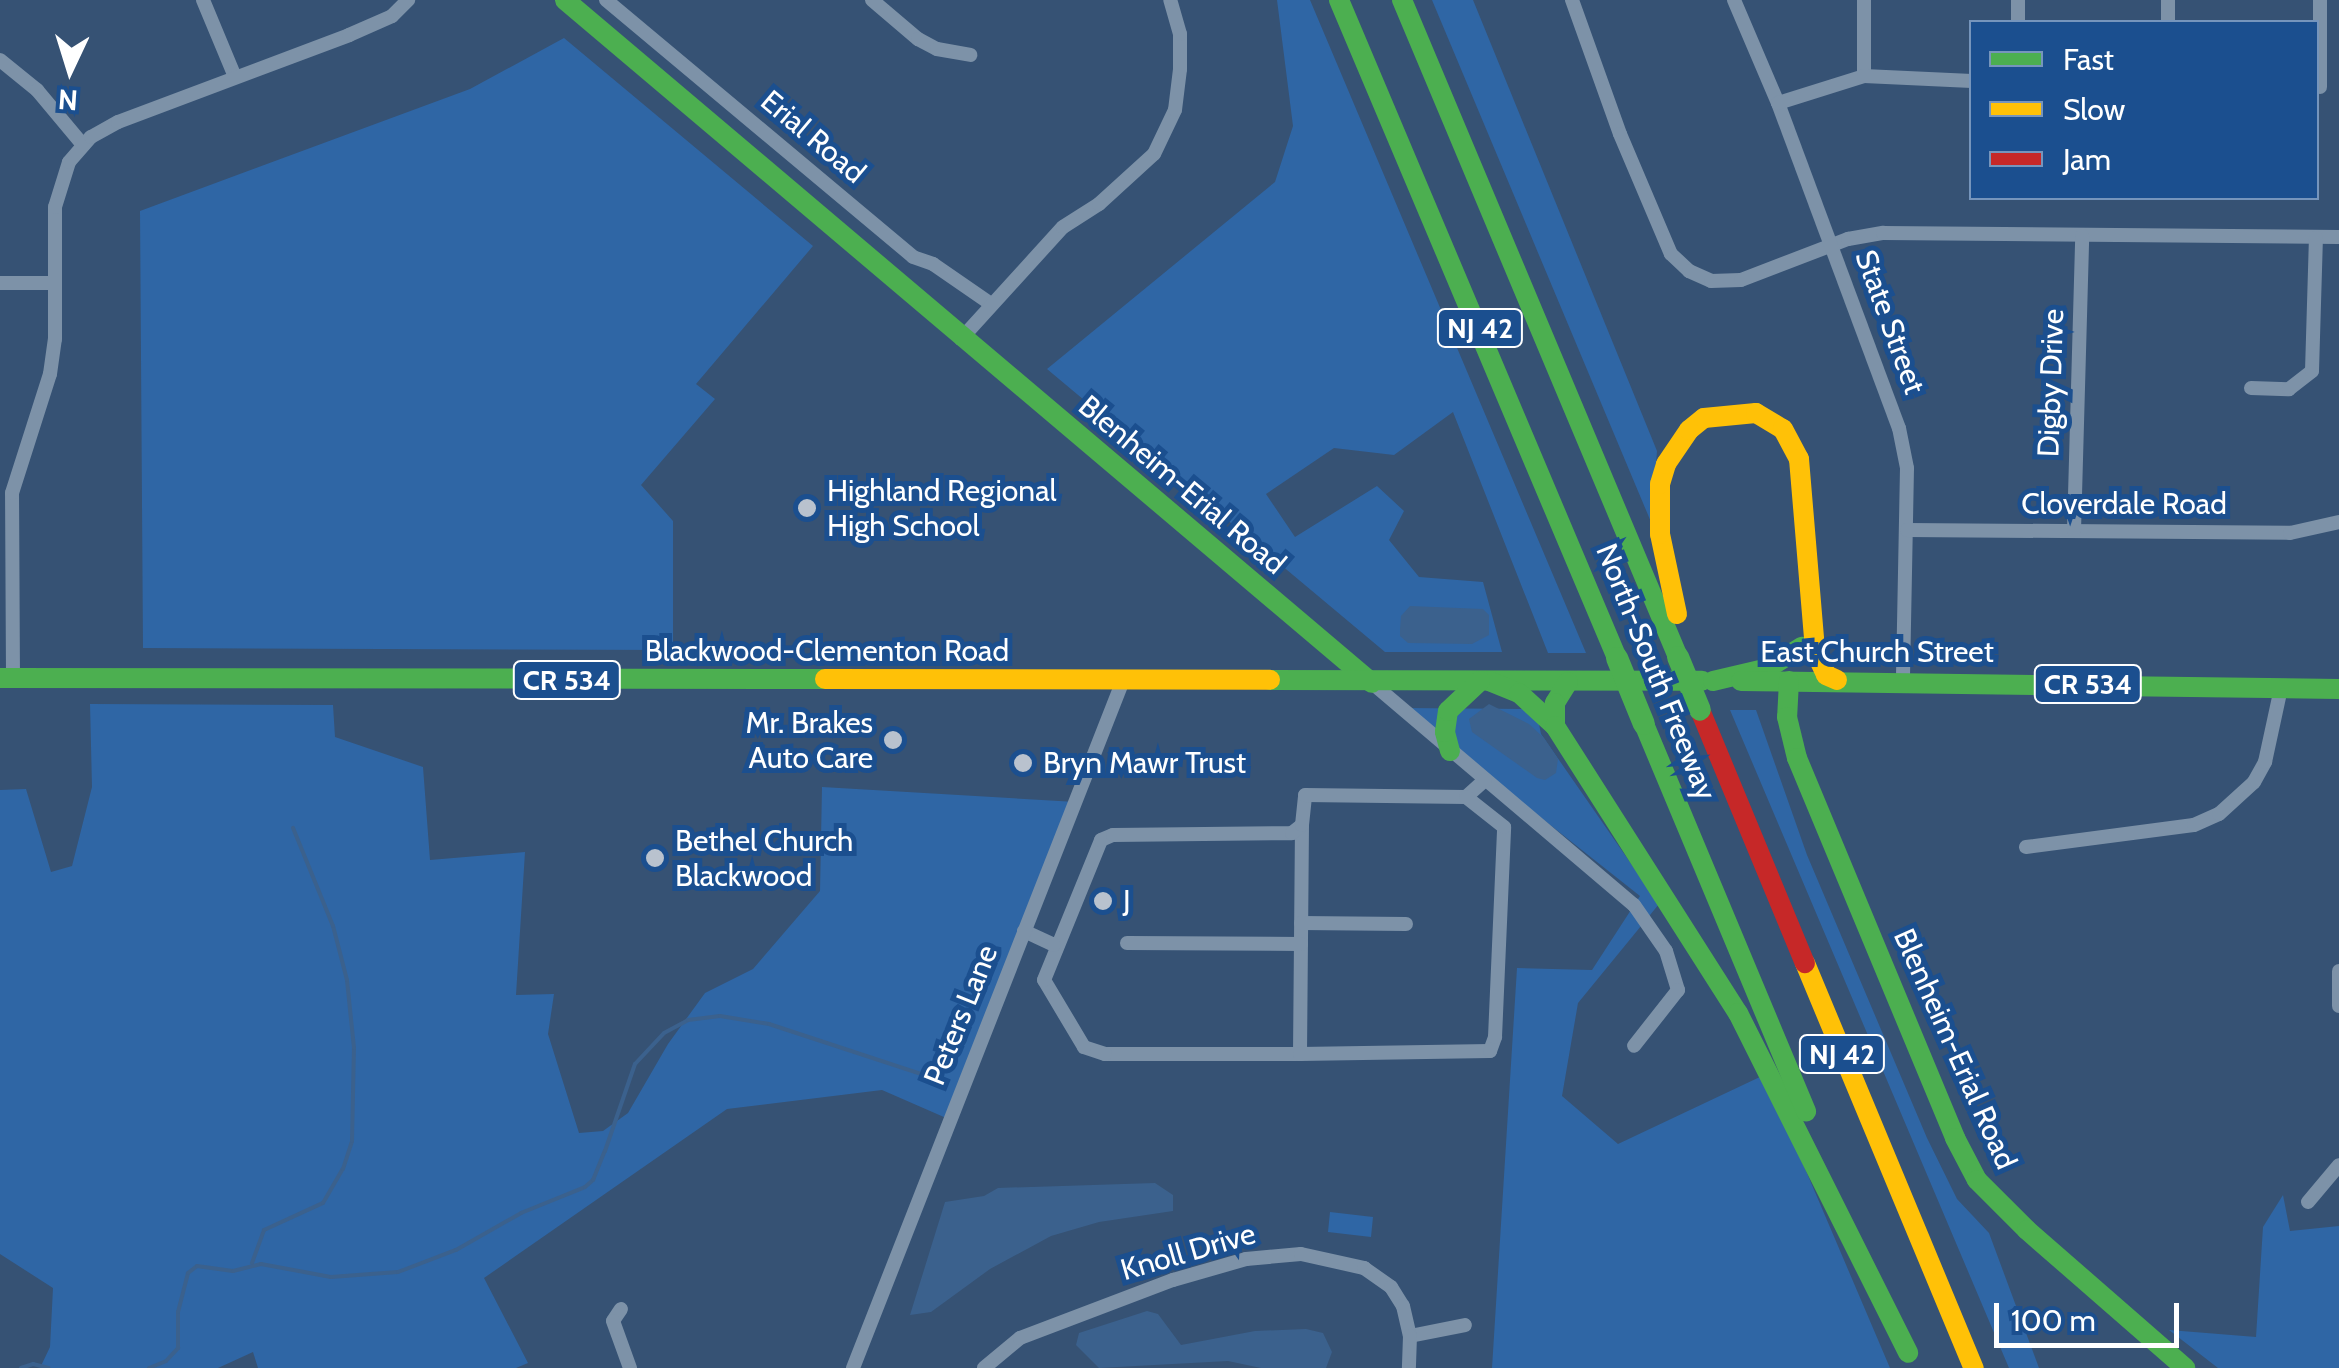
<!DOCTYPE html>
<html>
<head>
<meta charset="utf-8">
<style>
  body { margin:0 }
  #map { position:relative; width:2339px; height:1368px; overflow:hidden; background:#365274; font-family:Cabin,sans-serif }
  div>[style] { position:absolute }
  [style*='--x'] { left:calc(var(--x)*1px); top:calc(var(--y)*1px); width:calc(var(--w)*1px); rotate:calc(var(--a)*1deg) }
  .green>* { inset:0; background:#2f66a5 }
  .water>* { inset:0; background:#3b618d }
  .stream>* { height:4px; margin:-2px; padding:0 2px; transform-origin:2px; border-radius:2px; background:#3b618d }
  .street>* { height:14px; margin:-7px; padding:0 7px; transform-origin:7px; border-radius:7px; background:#7d92a8 }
  .fast>* { height:20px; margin:-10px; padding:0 10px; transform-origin:10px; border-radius:10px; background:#4caf50 }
  .slow>* { height:20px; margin:-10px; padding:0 10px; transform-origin:10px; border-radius:10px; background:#ffc107 }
  .jam>* { height:20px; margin:-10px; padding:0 10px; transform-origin:10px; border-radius:10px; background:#c62828 }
  .fast-bridge>* { height:22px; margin:-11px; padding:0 11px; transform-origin:11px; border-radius:11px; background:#4caf50 }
  .dots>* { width:28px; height:28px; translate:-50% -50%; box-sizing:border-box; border:5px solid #1b4f8f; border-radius:50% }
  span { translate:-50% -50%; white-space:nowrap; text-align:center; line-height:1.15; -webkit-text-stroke:10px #1b4f8f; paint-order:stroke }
  .shield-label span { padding:2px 8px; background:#1b4f8f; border:2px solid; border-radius:8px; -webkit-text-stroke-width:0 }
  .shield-label { font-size:28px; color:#fff; font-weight:700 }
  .street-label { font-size:30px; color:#fff }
  .poi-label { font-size:30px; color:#fff }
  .left { translate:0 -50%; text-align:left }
  .right { translate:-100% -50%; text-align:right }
  .legend { position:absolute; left:1969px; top:20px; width:350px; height:180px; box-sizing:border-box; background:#1b4f8f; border:2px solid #7695bc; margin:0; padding:12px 18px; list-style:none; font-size:30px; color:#fff }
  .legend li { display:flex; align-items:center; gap:20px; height:50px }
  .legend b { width:50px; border:2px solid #7695bc }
  .north { position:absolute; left:20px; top:20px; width:100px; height:100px; -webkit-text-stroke:8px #1b4f8f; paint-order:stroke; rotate:184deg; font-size:28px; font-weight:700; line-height:40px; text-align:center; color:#fff }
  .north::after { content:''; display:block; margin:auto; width:35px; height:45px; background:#fff; clip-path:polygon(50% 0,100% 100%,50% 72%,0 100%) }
  .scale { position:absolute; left:1994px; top:1303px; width:185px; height:45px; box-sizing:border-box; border:5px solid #fff; border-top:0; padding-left:12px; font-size:30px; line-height:35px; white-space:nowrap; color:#fff; -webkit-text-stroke:8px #1b4f8f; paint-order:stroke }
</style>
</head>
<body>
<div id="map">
  <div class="green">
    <div style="clip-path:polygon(1277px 0,1310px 0,1586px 653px,1548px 653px,1453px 412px,1394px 455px,1334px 448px,1266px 494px,1295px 537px,1377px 486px,1404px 511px,1389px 540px,1419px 577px,1483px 582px,1502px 652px,1385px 652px,1047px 369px,1275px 182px,1293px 126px)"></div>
    <div style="clip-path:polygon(1432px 0,1473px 0,1657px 451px,1651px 522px)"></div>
    <div style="clip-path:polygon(564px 38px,813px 246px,696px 384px,715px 399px,641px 485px,673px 521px,673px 650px,143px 648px,140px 211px,470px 89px)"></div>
    <div style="clip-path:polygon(90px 704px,333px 705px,335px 737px,423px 767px,430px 860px,525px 852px,516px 995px,554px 994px,548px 1034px,579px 1133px,603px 1131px,628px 1113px,668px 1044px,705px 993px,753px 969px,820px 891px,822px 787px,1076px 802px,953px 1121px,882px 1090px,727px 1109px,484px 1278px,528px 1363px,516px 1368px,258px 1368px,253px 1352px,218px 1368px,40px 1368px,50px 1347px,53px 1288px,0 1254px,0 790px,26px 789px,51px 872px,72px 866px,92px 787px)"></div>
    <div style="clip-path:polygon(1402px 708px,1536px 709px,1541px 734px,1659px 904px,1578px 1003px,1562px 1096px,1618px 1144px,1762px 1076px,1763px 1070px,1890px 1368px,1492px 1368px,1517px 968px,1592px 970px,1640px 896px)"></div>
    <div style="clip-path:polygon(1730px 710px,1756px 710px,1807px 855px,1927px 1138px,1957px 1199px,1989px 1233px,2039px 1368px,2009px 1368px)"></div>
    <div style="clip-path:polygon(2283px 1195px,2290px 1231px,2339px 1226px,2339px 1368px,2218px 1368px,2169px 1330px,2256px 1337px,2263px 1227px)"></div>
    <div style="clip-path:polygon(1330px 1212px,1373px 1217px,1371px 1237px,1328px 1232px)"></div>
  </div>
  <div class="water">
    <div style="clip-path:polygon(1410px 606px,1483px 609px,1489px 615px,1489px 635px,1472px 644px,1408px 643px,1400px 636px,1400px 629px,1401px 616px)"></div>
    <div style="clip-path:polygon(1489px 704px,1529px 724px,1544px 738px,1558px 759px,1556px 773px,1545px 780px,1537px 778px,1472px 732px,1469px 719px)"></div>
    <div style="clip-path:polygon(1155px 1183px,1173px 1195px,1173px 1211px,1099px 1222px,1051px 1236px,990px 1269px,931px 1312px,910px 1315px,945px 1202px,984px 1196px,998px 1188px)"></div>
    <div style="clip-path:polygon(1147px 1311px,1158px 1314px,1181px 1345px,1255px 1331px,1306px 1329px,1323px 1333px,1332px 1352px,1326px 1368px,1261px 1368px,1228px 1361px,1099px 1368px,1076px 1345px,1079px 1333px)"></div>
  </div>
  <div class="stream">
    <div style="--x:252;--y:1263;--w:35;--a:-70"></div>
    <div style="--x:264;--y:1230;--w:65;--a:-24.6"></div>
    <div style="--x:323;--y:1203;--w:39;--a:-60"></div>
    <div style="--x:343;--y:1169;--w:29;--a:-72"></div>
    <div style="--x:352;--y:1141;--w:93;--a:-88.8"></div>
    <div style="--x:354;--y:1048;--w:68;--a:-95.9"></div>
    <div style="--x:347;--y:980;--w:56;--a:-104.5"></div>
    <div style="--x:333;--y:926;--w:106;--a:-112.2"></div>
    <div style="--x:21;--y:1368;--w:13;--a:-18"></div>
    <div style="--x:33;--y:1364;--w:16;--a:14"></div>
    <div style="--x:149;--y:1368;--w:18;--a:-22"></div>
    <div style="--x:166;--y:1361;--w:18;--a:-47"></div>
    <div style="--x:178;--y:1348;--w:36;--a:-90"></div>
    <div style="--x:178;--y:1312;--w:40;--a:-75.6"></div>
    <div style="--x:188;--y:1273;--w:11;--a:-38"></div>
    <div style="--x:197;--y:1266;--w:36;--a:8"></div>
    <div style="--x:233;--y:1271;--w:29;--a:-14"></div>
    <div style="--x:261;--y:1264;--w:71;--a:10.5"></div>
    <div style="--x:331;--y:1277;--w:67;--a:-4.3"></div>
    <div style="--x:398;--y:1272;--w:62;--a:-20.8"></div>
    <div style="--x:456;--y:1250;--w:75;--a:-29.6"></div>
    <div style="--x:521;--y:1213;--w:69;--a:-22.1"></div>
    <div style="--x:585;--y:1187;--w:11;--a:-41"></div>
    <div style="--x:593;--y:1180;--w:31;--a:-68"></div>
    <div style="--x:605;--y:1151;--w:92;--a:-71"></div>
    <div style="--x:635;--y:1064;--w:42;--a:-46.9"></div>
    <div style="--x:664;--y:1033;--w:27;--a:-28"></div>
    <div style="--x:688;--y:1020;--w:32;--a:-7"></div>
    <div style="--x:720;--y:1016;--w:50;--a:9.3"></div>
    <div style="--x:769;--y:1024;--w:179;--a:18.2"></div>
  </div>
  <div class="street">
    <div style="--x:203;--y:0;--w:83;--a:67.4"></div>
    <div style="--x:606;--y:0;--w:400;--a:39.9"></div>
    <div style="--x:913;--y:257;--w:21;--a:19"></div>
    <div style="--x:933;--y:264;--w:70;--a:34.6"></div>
    <div style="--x:872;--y:0;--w:60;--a:40.3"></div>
    <div style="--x:918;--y:39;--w:21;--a:28"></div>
    <div style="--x:937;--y:49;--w:34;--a:10"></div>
    <div style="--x:1572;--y:0;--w:142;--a:70.3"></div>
    <div style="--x:1620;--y:134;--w:130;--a:67"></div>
    <div style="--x:1671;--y:254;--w:25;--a:43"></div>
    <div style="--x:1689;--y:271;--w:24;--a:24"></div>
    <div style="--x:1711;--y:281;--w:30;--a:-2"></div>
    <div style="--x:1741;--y:280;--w:115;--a:-21"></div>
    <div style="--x:1848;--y:239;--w:36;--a:-10"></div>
    <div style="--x:1883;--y:233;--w:456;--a:0.5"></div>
    <div style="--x:1734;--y:0;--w:112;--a:66.9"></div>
    <div style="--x:1778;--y:103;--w:347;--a:69.6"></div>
    <div style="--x:1899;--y:428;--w:41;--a:78.7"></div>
    <div style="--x:1907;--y:468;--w:213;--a:91.1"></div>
    <div style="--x:1864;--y:0;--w:76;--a:90"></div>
    <div style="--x:2018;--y:0;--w:22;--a:90"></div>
    <div style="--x:2168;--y:0;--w:22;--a:90"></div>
    <div style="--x:0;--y:60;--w:48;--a:39"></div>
    <div style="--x:37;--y:90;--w:72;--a:50.1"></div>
    <div style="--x:2320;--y:87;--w:87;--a:-90"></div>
    <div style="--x:1778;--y:103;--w:90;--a:-17.4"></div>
    <div style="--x:1864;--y:76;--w:108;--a:2.7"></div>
    <div style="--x:0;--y:283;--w:55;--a:0"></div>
    <div style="--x:961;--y:339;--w:151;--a:-47.7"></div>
    <div style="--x:1063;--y:227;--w:43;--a:-32.6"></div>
    <div style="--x:1099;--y:204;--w:74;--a:-42.3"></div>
    <div style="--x:1154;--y:154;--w:49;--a:-64.5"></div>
    <div style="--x:1175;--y:110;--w:41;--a:-83"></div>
    <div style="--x:1180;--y:69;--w:35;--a:-90"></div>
    <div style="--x:1180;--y:34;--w:35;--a:-106"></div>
    <div style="--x:2251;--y:388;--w:38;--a:2"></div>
    <div style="--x:2289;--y:389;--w:29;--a:-38"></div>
    <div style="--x:2312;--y:371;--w:133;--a:-88.3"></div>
    <div style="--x:1907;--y:530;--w:383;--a:0.4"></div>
    <div style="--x:2290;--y:533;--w:50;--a:-12.7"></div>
    <div style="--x:2074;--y:531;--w:295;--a:-88.4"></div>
    <div style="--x:13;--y:678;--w:185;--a:-90.3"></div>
    <div style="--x:12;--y:493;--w:125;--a:-72.3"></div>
    <div style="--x:50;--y:374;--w:35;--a:-82"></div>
    <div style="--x:55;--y:339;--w:132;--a:-90"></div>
    <div style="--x:55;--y:207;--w:47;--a:-72.7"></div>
    <div style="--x:69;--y:162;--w:33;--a:-49"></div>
    <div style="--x:91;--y:137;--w:31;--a:-29"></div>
    <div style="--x:118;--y:122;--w:247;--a:-20.6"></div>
    <div style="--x:349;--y:35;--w:47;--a:-23.8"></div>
    <div style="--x:392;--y:16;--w:23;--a:-45"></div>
    <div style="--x:1372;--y:683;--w:343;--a:40.3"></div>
    <div style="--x:1634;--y:905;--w:56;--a:55.2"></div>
    <div style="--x:1666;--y:951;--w:41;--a:72.9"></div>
    <div style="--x:1678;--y:990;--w:71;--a:128.2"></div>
    <div style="--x:1302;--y:825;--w:229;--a:90.5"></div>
    <div style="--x:1300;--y:1054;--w:195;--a:180"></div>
    <div style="--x:1105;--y:1054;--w:22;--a:-162"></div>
    <div style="--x:1084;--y:1047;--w:78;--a:-120.8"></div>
    <div style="--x:1044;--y:980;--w:151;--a:-67.8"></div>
    <div style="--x:1101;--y:840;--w:13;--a:-23"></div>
    <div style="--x:1113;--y:835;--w:179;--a:-0.6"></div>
    <div style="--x:1292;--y:833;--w:13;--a:-39"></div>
    <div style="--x:1302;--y:825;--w:30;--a:-84"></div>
    <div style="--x:1305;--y:795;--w:161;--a:0.7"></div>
    <div style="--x:1466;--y:797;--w:25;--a:-42"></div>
    <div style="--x:2026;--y:847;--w:169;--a:-7.5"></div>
    <div style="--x:2194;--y:825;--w:27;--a:-24"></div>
    <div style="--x:2219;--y:814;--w:47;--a:-42.4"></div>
    <div style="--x:2254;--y:782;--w:23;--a:-61"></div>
    <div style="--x:2265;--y:762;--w:76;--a:-77.8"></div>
    <div style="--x:1301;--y:923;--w:105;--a:0.5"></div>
    <div style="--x:1024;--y:931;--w:33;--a:25"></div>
    <div style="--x:1127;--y:943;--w:174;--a:0.3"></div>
    <div style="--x:2339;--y:971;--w:35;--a:90"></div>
    <div style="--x:1300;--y:1054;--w:190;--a:-0.9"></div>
    <div style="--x:1490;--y:1051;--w:15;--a:-70"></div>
    <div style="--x:1495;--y:1037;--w:210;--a:-87.5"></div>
    <div style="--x:1504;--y:827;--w:48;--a:-141.7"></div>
    <div style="--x:2308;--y:1202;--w:48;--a:-50"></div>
    <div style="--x:621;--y:1309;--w:14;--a:124"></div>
    <div style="--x:613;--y:1321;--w:50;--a:70.1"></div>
    <div style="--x:1410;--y:1336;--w:56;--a:-11.3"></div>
    <div style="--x:853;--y:1368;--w:736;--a:-68.56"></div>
    <div style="--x:984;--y:1368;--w:47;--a:-39.8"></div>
    <div style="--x:1020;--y:1338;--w:164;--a:-20.8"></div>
    <div style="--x:1173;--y:1280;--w:76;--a:-16"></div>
    <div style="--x:1246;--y:1259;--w:55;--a:-5.2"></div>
    <div style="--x:1301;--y:1254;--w:65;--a:12.5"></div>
    <div style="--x:1364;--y:1268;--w:33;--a:35"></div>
    <div style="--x:1391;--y:1287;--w:22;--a:58"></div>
    <div style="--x:1403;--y:1306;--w:31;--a:77"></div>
    <div style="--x:1410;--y:1336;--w:32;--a:92"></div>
  </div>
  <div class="fast">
    <div style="--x:565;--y:0;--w:1057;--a:40.24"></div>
    <div style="--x:1339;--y:0;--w:714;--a:67.1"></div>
    <div style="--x:1402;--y:0;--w:713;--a:67.21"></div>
    <div style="--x:0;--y:678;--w:825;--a:0.07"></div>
    <div style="--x:1270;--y:680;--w:432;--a:0.1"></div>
    <div style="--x:1489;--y:681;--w:32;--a:22"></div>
    <div style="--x:1519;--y:693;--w:49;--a:42.5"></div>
    <div style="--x:1713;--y:681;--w:57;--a:-13.3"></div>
    <div style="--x:1768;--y:668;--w:40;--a:-32"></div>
    <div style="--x:1741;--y:681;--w:598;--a:0.77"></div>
    <div style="--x:1789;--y:681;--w:36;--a:93"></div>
    <div style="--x:1787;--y:717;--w:42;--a:76.3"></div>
    <div style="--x:1797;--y:758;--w:412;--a:67.4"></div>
    <div style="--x:1955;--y:1138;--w:47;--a:62.4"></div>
    <div style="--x:1977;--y:1180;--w:71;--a:45"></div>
    <div style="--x:2027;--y:1230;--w:210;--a:41.1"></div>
    <div style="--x:1568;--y:682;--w:25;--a:122"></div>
    <div style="--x:1555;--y:703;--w:23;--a:90"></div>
    <div style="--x:1555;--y:726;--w:340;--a:57.5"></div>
    <div style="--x:1738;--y:1013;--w:380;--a:63.4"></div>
    <div style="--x:1644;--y:724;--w:420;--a:67.3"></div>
    <div style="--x:1450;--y:751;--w:20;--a:-105"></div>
    <div style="--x:1445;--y:732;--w:21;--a:-82"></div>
    <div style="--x:1448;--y:711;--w:44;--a:-43.2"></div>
  </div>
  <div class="slow">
    <div style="--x:1677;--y:614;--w:82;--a:-102"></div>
    <div style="--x:1660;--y:534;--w:50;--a:-90"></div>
    <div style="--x:1660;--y:484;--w:21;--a:-73"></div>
    <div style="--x:1666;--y:464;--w:41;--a:-55.9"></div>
    <div style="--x:1689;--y:430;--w:19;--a:-39"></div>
    <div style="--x:1704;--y:418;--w:52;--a:-5.5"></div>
    <div style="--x:1756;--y:413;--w:31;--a:31"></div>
    <div style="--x:1783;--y:429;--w:34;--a:62"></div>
    <div style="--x:1799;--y:459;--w:193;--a:85.2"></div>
    <div style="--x:1815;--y:651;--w:26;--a:65"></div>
    <div style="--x:1826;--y:675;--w:12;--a:24"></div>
    <div style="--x:825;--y:679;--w:445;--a:0.1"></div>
    <div style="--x:1805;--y:963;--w:439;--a:67.4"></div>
  </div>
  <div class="jam">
    <div style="--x:1700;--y:710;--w:274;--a:67.5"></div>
  </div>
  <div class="fast-bridge">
    <div style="--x:1678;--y:657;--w:57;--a:67.5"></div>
    <div style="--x:1617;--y:658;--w:71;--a:67.8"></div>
  </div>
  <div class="dots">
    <div style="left:807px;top:508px;background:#b9c2ce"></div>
    <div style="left:893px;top:740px;background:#b9c2ce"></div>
    <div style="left:1023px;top:763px;background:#b9c2ce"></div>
    <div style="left:655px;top:858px;background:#b9c2ce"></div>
    <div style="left:1103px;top:901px;background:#b9c2ce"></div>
  </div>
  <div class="shield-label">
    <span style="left:1480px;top:328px">NJ 42</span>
    <span style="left:567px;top:680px">CR 534</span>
    <span style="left:2088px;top:684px">CR 534</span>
    <span style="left:1842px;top:1054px">NJ 42</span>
  </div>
  <div class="street-label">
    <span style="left:813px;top:137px;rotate:40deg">Erial Road</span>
    <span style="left:1890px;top:322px;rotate:70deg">State Street</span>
    <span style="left:2051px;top:383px;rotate:-88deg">Digby Drive</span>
    <span style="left:1182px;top:485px;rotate:40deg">Blenheim-Erial Road</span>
    <span style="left:2124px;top:504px">Cloverdale Road</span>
    <span style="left:827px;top:651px">Blackwood-Clementon Road</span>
    <span style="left:1877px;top:652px">East Church Street</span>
    <span style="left:1656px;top:672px;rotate:68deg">North-South Freeway</span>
    <span style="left:961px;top:1015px;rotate:-68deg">Peters Lane</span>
    <span style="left:1955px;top:1049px;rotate:66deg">Blenheim-Erial Road</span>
    <span style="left:1188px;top:1252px;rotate:-16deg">Knoll Drive</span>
  </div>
  <div class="poi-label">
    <span class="left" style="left:827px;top:508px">Highland Regional<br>High School</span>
    <span class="right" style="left:873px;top:740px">Mr. Brakes<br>Auto Care</span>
    <span class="left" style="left:1043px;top:763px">Bryn Mawr Trust</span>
    <span class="left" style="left:675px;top:858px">Bethel Church<br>Blackwood</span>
    <span class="left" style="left:1123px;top:901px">J</span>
  </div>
  <ul class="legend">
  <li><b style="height:12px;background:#4caf50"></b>Fast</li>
  <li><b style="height:12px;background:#ffc107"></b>Slow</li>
  <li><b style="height:12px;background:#c62828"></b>Jam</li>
  </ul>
  <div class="north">N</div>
  <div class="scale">100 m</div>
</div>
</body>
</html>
